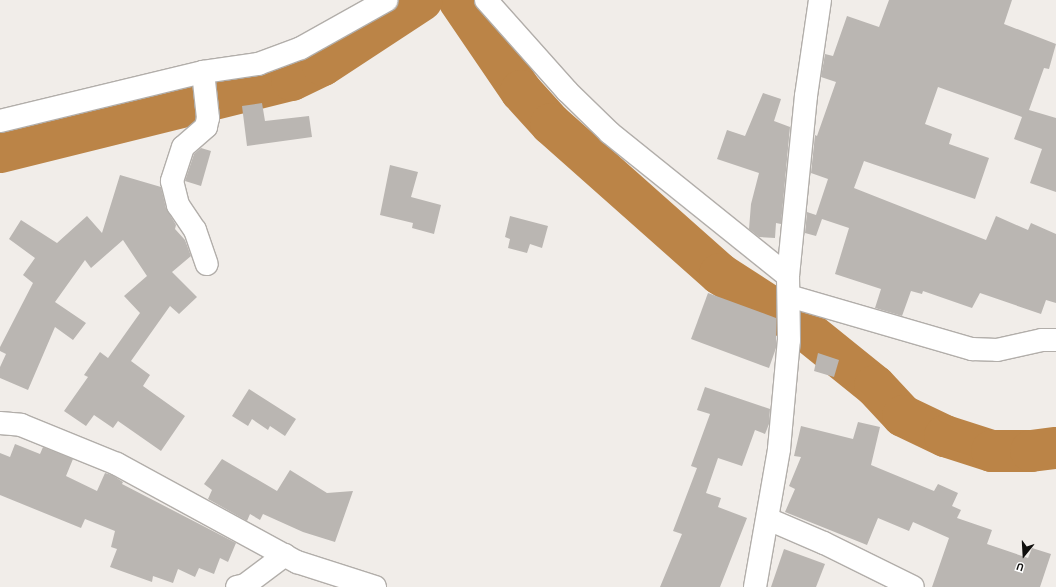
<!DOCTYPE html>
<html>
<head>
<meta charset="utf-8">
<style>
  body { margin:0 }
  #map { position:relative; width:1056px; height:587px; overflow:hidden; background:#f1ede9; font-family:"Alegreya Sans",sans-serif }
  div>[style] { position:absolute }
  [style*='--x'] { left:calc(var(--x)*1px); top:calc(var(--y)*1px); width:calc(var(--w)*1px); rotate:calc(var(--a)*1deg) }
  .river>* { height:42px; margin:-21px; padding:0 21px; transform-origin:21px; border-radius:21px; background:#bb8447 }
  .building>* { inset:0; background:#bab6b2 }
  .roads { filter:drop-shadow(1px 0 #b2aeaa) drop-shadow(-1px 0 #b2aeaa) drop-shadow(0 1px #b2aeaa) drop-shadow(0 -1px #b2aeaa) }
  .minor>* { height:22px; margin:-11px; padding:0 11px; transform-origin:11px; border-radius:11px; background:#fff }
  span { translate:-50% -50%; white-space:nowrap; text-align:center; line-height:1.15; -webkit-text-stroke:3px #fff; paint-order:stroke }
  .north { position:absolute; left:1004px; top:535px; width:40px; height:40px; -webkit-text-stroke:3px #fff; paint-order:stroke; rotate:198deg; font-size:11px; font-weight:700; line-height:16px; text-align:center; color:#100f0d }
  .north::after { content:''; display:block; margin:auto; width:14px; height:18px; background:#100f0d; clip-path:polygon(50% 0,100% 100%,50% 72%,0 100%) }
</style>
</head>
<body>
<div id="map">
  <div class="river">
    <div style="--x:459;--y:0;--w:110;--a:55.7"></div>
    <div style="--x:521;--y:91;--w:45;--a:47.7"></div>
    <div style="--x:551;--y:124;--w:226;--a:41.6"></div>
    <div style="--x:720;--y:274;--w:99;--a:33"></div>
    <div style="--x:803;--y:328;--w:92;--a:38.9"></div>
    <div style="--x:875;--y:386;--w:41;--a:47"></div>
    <div style="--x:903;--y:416;--w:47;--a:25.5"></div>
    <div style="--x:945;--y:436;--w:49;--a:17.7"></div>
    <div style="--x:992;--y:451;--w:39;--a:0"></div>
    <div style="--x:1031;--y:451;--w:25;--a:-7"></div>
    <div style="--x:0;--y:152;--w:301;--a:-13.9"></div>
    <div style="--x:292;--y:80;--w:34;--a:-26"></div>
    <div style="--x:323;--y:65;--w:118;--a:-33.3"></div>
  </div>
  <div class="building">
    <div style="clip-path:polygon(889px 0,1012px 0,1004px 24px,1056px 44px,1049px 69px,1044px 68px,1029px 110px,1056px 118px,1056px 192px,1030px 183px,1042px 149px,1014px 139px,1022px 117px,938px 87px,925px 124px,952px 134px,949px 144px,989px 158px,975px 199px,864px 161px,854px 188px,986px 240px,996px 216px,1028px 230px,1031px 223px,1056px 234px,1056px 303px,1046px 300px,1041px 314px,980px 293px,972px 308px,923px 291px,922px 294px,911px 291px,902px 316px,875px 308px,881px 289px,835px 274px,849px 228px,822px 219px,816px 236px,805px 233px,807px 212px,816px 215px,828px 179px,811px 173px,815px 135px,817px 136px,836px 82px,821px 77px,825px 54px,833px 56px,847px 16px,879px 27px)"></div>
    <div style="clip-path:polygon(763px 93px,781px 99px,774px 121px,790px 127px,781px 224px,776px 223px,775px 238px,759px 237px,749px 229px,751px 204px,759px 173px,717px 159px,727px 130px,745px 136px)"></div>
    <div style="clip-path:polygon(262px 103px,265px 121px,309px 116px,312px 137px,247px 146px,242px 106px)"></div>
    <div style="clip-path:polygon(201px 148px,211px 151px,201px 186px,185px 181px,194px 154px)"></div>
    <div style="clip-path:polygon(390px 165px,418px 172px,411px 197px,441px 205px,434px 234px,412px 228px,413px 223px,380px 215px)"></div>
    <div style="clip-path:polygon(120px 175px,161px 187px,166px 208px,176px 225px,175px 229px,185px 240px,191px 256px,172px 272px,197px 297px,179px 314px,170px 306px,131px 361px,150px 375px,143px 386px,185px 416px,161px 451px,118px 421px,113px 428px,94px 415px,86px 426px,64px 411px,88px 377px,84px 375px,100px 352px,108px 358px,140px 313px,124px 296px,147px 276px,123px 240px,91px 268px,85px 260px,55px 302px,86px 323px,73px 340px,55px 327px,28px 390px,0 378px,0 367px,6px 354px,0 351px,0 347px,33px 283px,23px 275px,35px 258px,9px 239px,21px 220px,57px 243px,87px 216px,102px 233px)"></div>
    <div style="clip-path:polygon(510px 216px,548px 226px,542px 248px,530px 244px,527px 253px,508px 248px,510px 239px,505px 237px)"></div>
    <div style="clip-path:polygon(708px 293px,776px 318px,776px 348px,769px 368px,691px 339px)"></div>
    <div style="clip-path:polygon(818px 353px,839px 360px,834px 377px,814px 371px)"></div>
    <div style="clip-path:polygon(705px 387px,770px 409px,769px 424px,765px 434px,755px 430px,742px 466px,718px 458px,706px 493px,721px 498px,718px 507px,747px 518px,720px 587px,660px 587px,682px 534px,673px 531px,697px 468px,691px 466px,710px 414px,697px 410px)"></div>
    <div style="clip-path:polygon(249px 389px,296px 419px,285px 436px,270px 426px,268px 430px,252px 419px,248px 426px,232px 416px)"></div>
    <div style="clip-path:polygon(858px 422px,880px 427px,871px 465px,934px 491px,938px 484px,958px 493px,952px 506px,961px 510px,957px 518px,992px 530px,987px 544px,1028px 558px,1032px 548px,1051px 554px,1040px 587px,932px 587px,949px 538px,913px 522px,909px 531px,878px 518px,867px 545px,785px 512px,795px 489px,789px 486px,801px 457px,794px 456px,801px 426px,853px 439px)"></div>
    <div style="clip-path:polygon(15px 444px,40px 454px,43px 447px,73px 459px,66px 476px,97px 491px,105px 473px,112px 475px,123px 482px,122px 484px,236px 543px,228px 562px,220px 558px,214px 574px,199px 568px,195px 577px,178px 569px,173px 583px,153px 576px,152px 582px,110px 567px,117px 549px,111px 547px,115px 531px,85px 519px,81px 528px,0 495px,0 453px,10px 457px)"></div>
    <div style="clip-path:polygon(222px 459px,277px 491px,290px 470px,327px 493px,353px 491px,335px 542px,303px 532px,263px 514px,260px 520px,250px 514px,247px 521px,208px 499px,212px 490px,204px 484px)"></div>
    <div style="clip-path:polygon(784px 549px,825px 564px,816px 587px,771px 587px)"></div>
  </div>
  <div class="roads">
    <div class="minor">
      <div style="--x:486;--y:0;--w:122;--a:48.3"></div>
      <div style="--x:567;--y:91;--w:60;--a:44.3"></div>
      <div style="--x:610;--y:133;--w:228;--a:38.8"></div>
      <div style="--x:203;--y:72;--w:46;--a:83.8"></div>
      <div style="--x:208;--y:118;--w:9;--a:103"></div>
      <div style="--x:206;--y:127;--w:30;--a:139"></div>
      <div style="--x:183;--y:147;--w:36;--a:108"></div>
      <div style="--x:172;--y:181;--w:25;--a:76"></div>
      <div style="--x:178;--y:205;--w:30;--a:56"></div>
      <div style="--x:195;--y:230;--w:36;--a:71"></div>
      <div style="--x:0;--y:121;--w:209;--a:-13.6"></div>
      <div style="--x:203;--y:72;--w:56;--a:-8.3"></div>
      <div style="--x:258;--y:64;--w:46;--a:-20.4"></div>
      <div style="--x:301;--y:48;--w:98;--a:-29.2"></div>
      <div style="--x:789;--y:296;--w:191;--a:16.2"></div>
      <div style="--x:972;--y:349;--w:25;--a:2"></div>
      <div style="--x:997;--y:350;--w:46;--a:-12.5"></div>
      <div style="--x:1042;--y:340;--w:14;--a:0"></div>
      <div style="--x:0;--y:423;--w:21;--a:5"></div>
      <div style="--x:21;--y:425;--w:104;--a:22.1"></div>
      <div style="--x:117;--y:464;--w:205;--a:28.6"></div>
      <div style="--x:297;--y:562;--w:82;--a:17.8"></div>
      <div style="--x:768;--y:519;--w:61;--a:23.2"></div>
      <div style="--x:824;--y:543;--w:99;--a:26.3"></div>
      <div style="--x:237;--y:587;--w:8;--a:-14"></div>
      <div style="--x:245;--y:585;--w:50;--a:-36.9"></div>
      <div style="--x:755;--y:587;--w:140;--a:-80.1"></div>
      <div style="--x:779;--y:449;--w:109;--a:-84.8"></div>
      <div style="--x:789;--y:340;--w:64;--a:-90.9"></div>
      <div style="--x:788;--y:276;--w:181;--a:-84.3"></div>
      <div style="--x:806;--y:96;--w:97;--a:-81.7"></div>
    </div>
  </div>
  <div class="north">U</div>
</div>
</body>
</html>
